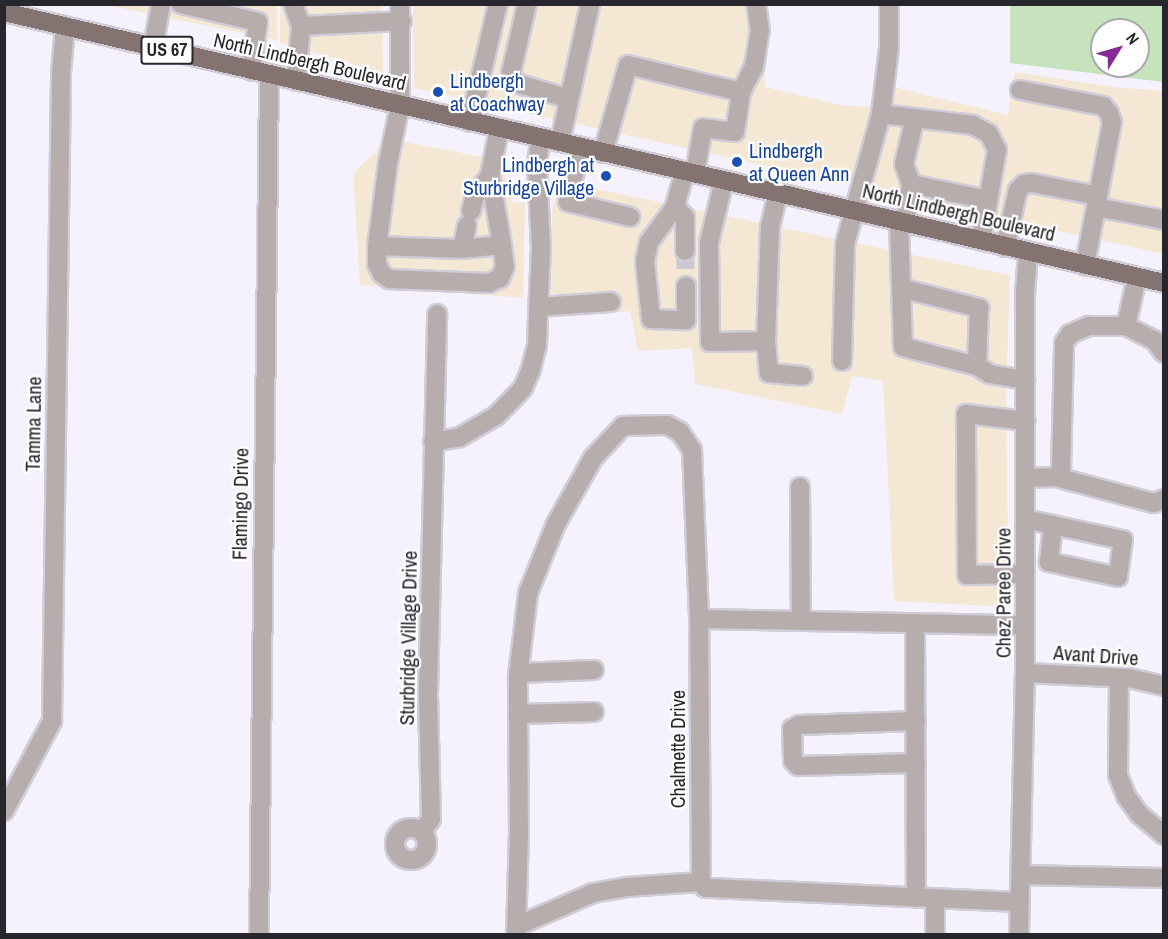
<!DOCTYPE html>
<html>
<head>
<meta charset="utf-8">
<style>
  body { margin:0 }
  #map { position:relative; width:1168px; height:939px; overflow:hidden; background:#f5f2fe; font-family:"Archivo Narrow",sans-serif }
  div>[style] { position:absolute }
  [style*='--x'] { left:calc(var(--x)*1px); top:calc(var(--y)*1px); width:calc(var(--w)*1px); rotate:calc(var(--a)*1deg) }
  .commercial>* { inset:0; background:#f4e8d4 }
  .green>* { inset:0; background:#c6e3bd }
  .minor-tunnel>* { height:18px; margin-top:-9px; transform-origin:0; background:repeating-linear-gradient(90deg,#ccc9d4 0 18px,transparent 0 27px) }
  .roads { filter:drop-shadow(2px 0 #d0cdd8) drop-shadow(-2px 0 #d0cdd8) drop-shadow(0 2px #d0cdd8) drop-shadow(0 -2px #d0cdd8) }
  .minor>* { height:18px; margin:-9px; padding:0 9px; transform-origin:9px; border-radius:9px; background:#b8adad }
  .minor>.ring { margin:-9px; padding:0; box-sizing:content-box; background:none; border:18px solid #b8adad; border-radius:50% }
  .major>* { height:18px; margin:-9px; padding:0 9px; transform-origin:9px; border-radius:9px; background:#857372 }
  .dots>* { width:16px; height:16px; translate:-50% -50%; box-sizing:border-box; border:3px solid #fff; border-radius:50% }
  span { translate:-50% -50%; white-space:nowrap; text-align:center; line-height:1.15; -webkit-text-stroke:4.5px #fff; paint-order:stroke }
  .shield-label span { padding:2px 4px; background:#fff; border:2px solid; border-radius:4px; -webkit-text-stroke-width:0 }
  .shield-label { font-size:18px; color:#28262d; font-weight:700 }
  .street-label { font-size:20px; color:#28262d }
  .transit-label { font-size:20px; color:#164399 }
  .left { translate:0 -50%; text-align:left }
  .right { translate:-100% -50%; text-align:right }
  .frame { position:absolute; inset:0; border:6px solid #28262d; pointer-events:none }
  .north { position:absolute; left:1090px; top:18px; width:60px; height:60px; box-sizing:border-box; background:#fff; border:2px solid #a9a8ab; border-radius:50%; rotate:53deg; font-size:16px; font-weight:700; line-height:24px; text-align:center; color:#28262d }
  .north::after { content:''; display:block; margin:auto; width:21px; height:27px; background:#862994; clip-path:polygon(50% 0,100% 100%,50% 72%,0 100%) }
</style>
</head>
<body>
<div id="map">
  <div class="commercial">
    <div style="clip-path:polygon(105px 5px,277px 5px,277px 40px)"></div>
    <div style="clip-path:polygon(280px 5px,382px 5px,383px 73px,280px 43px)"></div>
    <div style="clip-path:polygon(413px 5px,760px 5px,765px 87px,841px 105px,873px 107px,893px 87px,1008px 115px,1015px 72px,1114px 87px,1163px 91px,1163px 254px,414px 88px)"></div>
    <div style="clip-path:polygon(386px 138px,502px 161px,512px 202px,525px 203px,523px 298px,360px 285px,353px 173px,378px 150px)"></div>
    <div style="clip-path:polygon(558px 181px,1010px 275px,1006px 401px,1009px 607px,894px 601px,883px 381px,852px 376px,842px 414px,695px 384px,692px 348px,638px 351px,630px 311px,551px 317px,552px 212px)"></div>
  </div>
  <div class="green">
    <div style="clip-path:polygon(evenodd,1010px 5px,1163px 5px,1163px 82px,1010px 63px,1010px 5px,1102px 30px,1138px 30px,1138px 66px,1102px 66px,1102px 30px)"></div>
  </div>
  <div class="minor-tunnel">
    <div style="--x:685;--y:251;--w:35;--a:88"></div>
  </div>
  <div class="roads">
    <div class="minor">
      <div style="--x:181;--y:4;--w:79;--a:13.2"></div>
      <div style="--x:258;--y:22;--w:49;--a:98.3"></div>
      <div style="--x:293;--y:4;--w:23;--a:70"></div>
      <div style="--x:301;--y:26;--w:55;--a:95.2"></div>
      <div style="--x:400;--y:4;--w:101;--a:90"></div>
      <div style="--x:400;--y:105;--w:59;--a:101.7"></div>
      <div style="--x:388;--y:163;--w:84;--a:97.5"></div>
      <div style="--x:377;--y:246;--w:85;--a:2"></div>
      <div style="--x:462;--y:249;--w:40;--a:-5.7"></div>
      <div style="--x:502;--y:245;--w:71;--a:-99.7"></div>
      <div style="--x:490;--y:175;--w:47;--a:-78.9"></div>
      <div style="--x:527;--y:4;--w:71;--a:103.1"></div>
      <div style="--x:511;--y:73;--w:10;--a:66"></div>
      <div style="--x:515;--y:82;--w:9;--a:21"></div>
      <div style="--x:523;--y:85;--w:48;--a:16.9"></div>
      <div style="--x:301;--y:26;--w:101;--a:-2.8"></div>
      <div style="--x:153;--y:47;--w:44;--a:-79.5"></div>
      <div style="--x:1020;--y:90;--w:85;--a:10.9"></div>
      <div style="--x:1103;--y:106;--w:9;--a:49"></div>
      <div style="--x:1109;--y:113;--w:9;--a:72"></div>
      <div style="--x:1112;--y:122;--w:146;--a:100.7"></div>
      <div style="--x:741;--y:92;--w:28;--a:-63"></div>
      <div style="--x:754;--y:67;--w:36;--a:-81"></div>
      <div style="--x:760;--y:31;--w:27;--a:-98"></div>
      <div style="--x:881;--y:114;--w:93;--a:6.8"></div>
      <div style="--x:973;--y:125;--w:18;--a:29"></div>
      <div style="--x:989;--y:134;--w:18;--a:63"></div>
      <div style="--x:997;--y:150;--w:92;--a:100"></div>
      <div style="--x:470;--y:122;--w:121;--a:-76.7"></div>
      <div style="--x:560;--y:142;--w:141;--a:-77.7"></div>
      <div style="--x:580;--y:147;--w:56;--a:102.3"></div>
      <div style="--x:568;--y:202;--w:64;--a:13.6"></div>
      <div style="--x:603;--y:153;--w:91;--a:-74.1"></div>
      <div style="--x:628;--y:65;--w:116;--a:13.4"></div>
      <div style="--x:741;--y:92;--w:40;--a:98.5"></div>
      <div style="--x:735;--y:132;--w:32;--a:-173"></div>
      <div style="--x:703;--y:128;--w:46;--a:100.1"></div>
      <div style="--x:685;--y:171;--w:37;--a:106"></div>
      <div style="--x:675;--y:207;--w:44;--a:126.6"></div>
      <div style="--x:649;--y:242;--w:19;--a:102"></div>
      <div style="--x:645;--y:261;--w:58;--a:84.1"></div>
      <div style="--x:651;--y:319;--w:35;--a:2"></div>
      <div style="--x:686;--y:320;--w:34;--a:-90"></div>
      <div style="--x:724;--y:180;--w:65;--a:103.4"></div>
      <div style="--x:709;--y:243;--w:99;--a:89.4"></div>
      <div style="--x:710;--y:342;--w:56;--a:-1"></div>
      <div style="--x:766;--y:341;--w:114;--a:-88"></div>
      <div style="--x:770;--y:227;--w:35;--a:-77"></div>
      <div style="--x:911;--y:184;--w:79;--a:11.7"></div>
      <div style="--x:675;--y:207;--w:14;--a:45"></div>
      <div style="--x:685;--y:217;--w:34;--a:90"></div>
      <div style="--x:1096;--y:207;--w:69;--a:10.8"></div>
      <div style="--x:471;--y:211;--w:16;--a:-75"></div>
      <div style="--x:475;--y:196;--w:26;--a:-54"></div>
      <div style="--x:899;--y:221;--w:126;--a:88.2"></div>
      <div style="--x:903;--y:347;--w:76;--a:14.4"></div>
      <div style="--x:977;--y:366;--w:15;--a:32"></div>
      <div style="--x:990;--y:374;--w:36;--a:10"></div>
      <div style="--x:905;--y:223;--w:39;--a:-81"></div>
      <div style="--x:911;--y:184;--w:21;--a:-109"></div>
      <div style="--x:904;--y:164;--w:47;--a:-76.6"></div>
      <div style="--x:377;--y:246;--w:18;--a:90"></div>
      <div style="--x:377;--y:264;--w:11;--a:63"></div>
      <div style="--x:382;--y:274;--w:9;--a:36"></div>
      <div style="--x:389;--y:279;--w:100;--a:2.3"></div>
      <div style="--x:489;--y:283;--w:12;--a:-24"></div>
      <div style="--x:500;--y:278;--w:12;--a:-66"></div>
      <div style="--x:505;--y:267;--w:22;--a:-98"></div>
      <div style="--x:1005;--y:247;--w:58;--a:-77.2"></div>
      <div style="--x:1018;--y:190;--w:8;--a:-45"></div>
      <div style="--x:1024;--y:184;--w:8;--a:-7"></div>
      <div style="--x:1032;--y:183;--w:67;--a:11.1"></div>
      <div style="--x:462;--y:249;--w:24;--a:-78"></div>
      <div style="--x:901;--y:288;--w:81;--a:14.4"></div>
      <div style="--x:979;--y:308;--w:58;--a:92"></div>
      <div style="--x:539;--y:307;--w:72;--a:-4"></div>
      <div style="--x:1126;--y:326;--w:31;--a:27"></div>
      <div style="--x:1154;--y:340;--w:16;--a:52"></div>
      <div style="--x:766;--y:341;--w:32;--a:85"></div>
      <div style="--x:769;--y:373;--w:34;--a:5"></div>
      <div style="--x:842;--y:361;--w:117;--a:-88.5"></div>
      <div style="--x:845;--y:244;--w:135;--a:-74.5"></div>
      <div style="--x:881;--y:114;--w:66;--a:-83.1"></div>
      <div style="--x:889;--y:48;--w:44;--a:-90"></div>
      <div style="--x:433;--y:442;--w:27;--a:-10"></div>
      <div style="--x:460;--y:437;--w:42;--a:-30.3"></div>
      <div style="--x:496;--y:416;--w:39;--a:-46"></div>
      <div style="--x:523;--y:388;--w:21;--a:-67"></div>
      <div style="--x:531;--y:369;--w:25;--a:-76"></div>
      <div style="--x:537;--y:345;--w:29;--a:-88"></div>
      <div style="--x:538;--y:316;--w:68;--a:-87.5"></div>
      <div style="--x:541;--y:248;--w:86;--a:-92.7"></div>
      <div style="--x:537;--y:162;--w:25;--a:-81"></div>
      <div style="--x:1056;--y:477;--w:101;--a:14.9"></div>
      <div style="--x:1154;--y:503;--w:11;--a:-22"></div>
      <div style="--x:1025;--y:478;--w:31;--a:-2"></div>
      <div style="--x:1056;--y:477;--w:9;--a:-54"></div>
      <div style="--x:1061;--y:470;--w:127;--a:-88.6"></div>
      <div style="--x:1064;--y:343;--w:11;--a:-56"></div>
      <div style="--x:1070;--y:334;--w:21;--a:-23"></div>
      <div style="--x:1089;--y:326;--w:37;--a:0"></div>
      <div style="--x:1126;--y:326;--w:50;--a:-77.3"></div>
      <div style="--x:800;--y:487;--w:133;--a:89.6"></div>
      <div style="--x:1025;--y:519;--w:100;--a:12.1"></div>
      <div style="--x:1123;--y:540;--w:37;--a:98"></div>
      <div style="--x:1118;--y:577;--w:71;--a:-167.7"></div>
      <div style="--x:1049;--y:562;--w:37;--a:-84"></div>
      <div style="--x:1025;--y:574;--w:58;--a:179"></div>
      <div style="--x:967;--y:575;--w:161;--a:-90.4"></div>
      <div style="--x:966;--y:414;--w:60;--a:6.7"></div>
      <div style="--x:915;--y:623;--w:275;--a:89.8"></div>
      <div style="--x:518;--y:673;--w:76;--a:-2.3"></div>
      <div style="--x:1025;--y:673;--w:104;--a:2.8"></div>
      <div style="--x:1129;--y:678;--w:36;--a:13"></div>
      <div style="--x:1119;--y:678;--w:97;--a:90.6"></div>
      <div style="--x:1118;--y:775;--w:22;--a:69"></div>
      <div style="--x:1126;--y:796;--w:22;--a:54"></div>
      <div style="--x:1139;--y:814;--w:33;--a:40"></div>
      <div style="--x:518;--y:714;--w:76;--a:-1.5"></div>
      <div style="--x:916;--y:721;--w:117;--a:178"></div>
      <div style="--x:799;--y:725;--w:8;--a:150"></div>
      <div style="--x:792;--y:729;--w:32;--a:88"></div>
      <div style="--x:793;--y:761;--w:7;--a:45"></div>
      <div style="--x:798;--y:766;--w:118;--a:-1.5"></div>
      <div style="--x:4;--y:811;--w:102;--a:-61.9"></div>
      <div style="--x:52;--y:721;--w:648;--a:-89.2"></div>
      <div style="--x:61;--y:73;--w:47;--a:-85.1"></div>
      <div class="ring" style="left:395px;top:828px;width:14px;height:14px"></div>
      <div style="--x:422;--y:831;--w:15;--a:-53"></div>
      <div style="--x:431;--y:819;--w:127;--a:-91.4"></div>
      <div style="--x:428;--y:692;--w:378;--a:-88.6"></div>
      <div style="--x:1021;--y:875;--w:143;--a:1.2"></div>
      <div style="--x:1019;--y:902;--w:314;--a:-177.4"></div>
      <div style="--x:705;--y:888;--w:7;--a:-124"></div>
      <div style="--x:701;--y:882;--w:263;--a:-90.4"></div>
      <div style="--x:699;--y:619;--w:326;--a:1.1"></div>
      <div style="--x:517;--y:926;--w:83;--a:-23.5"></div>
      <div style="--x:593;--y:893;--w:34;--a:-10"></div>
      <div style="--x:626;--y:887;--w:75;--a:-3.8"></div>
      <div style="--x:259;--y:934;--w:860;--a:-89.33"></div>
      <div style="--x:516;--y:934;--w:99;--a:-88.3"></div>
      <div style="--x:519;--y:835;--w:159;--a:-90.4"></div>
      <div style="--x:518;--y:676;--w:84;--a:-83.1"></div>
      <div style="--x:528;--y:593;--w:74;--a:-67.9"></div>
      <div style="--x:556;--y:524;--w:76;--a:-60.7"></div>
      <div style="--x:593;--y:458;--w:44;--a:-46.8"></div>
      <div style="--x:623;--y:426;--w:44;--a:-1.3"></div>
      <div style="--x:667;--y:425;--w:15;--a:28"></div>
      <div style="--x:680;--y:432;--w:22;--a:56"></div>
      <div style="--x:692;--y:450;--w:169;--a:87.6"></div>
      <div style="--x:935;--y:934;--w:36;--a:-90"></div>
      <div style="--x:1019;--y:934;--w:261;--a:-88.7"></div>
      <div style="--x:1025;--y:673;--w:379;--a:-90"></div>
      <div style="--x:1025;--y:294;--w:42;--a:-85.9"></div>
    </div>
    <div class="major">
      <div style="--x:4;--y:12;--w:1191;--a:13.15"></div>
    </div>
  </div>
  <div class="dots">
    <div style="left:438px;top:92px;background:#1a4fb4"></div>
    <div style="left:737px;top:162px;background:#1a4fb4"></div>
    <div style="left:606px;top:176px;background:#1a4fb4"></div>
  </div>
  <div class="shield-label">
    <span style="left:167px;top:50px">US 67</span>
  </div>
  <div class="street-label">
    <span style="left:310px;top:61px;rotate:13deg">North Lindbergh Boulevard</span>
    <span style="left:959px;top:212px;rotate:13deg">North Lindbergh Boulevard</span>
    <span style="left:33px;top:424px;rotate:-89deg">Tamma Lane</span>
    <span style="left:240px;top:504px;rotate:-89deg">Flamingo Drive</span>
    <span style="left:1003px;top:593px;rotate:-90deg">Chez Paree Drive</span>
    <span style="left:408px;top:638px;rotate:-89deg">Sturbridge Village Drive</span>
    <span style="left:1096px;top:655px;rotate:4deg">Avant Drive</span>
    <span style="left:677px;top:749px;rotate:-90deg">Chalmette Drive</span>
  </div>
  <div class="transit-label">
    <span class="left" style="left:450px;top:92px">Lindbergh<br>at Coachway</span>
    <span class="left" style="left:749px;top:162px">Lindbergh<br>at Queen Ann</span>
    <span class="right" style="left:594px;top:176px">Lindbergh at<br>Sturbridge Village</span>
  </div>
  <div class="frame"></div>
  <div class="north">N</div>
</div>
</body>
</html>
